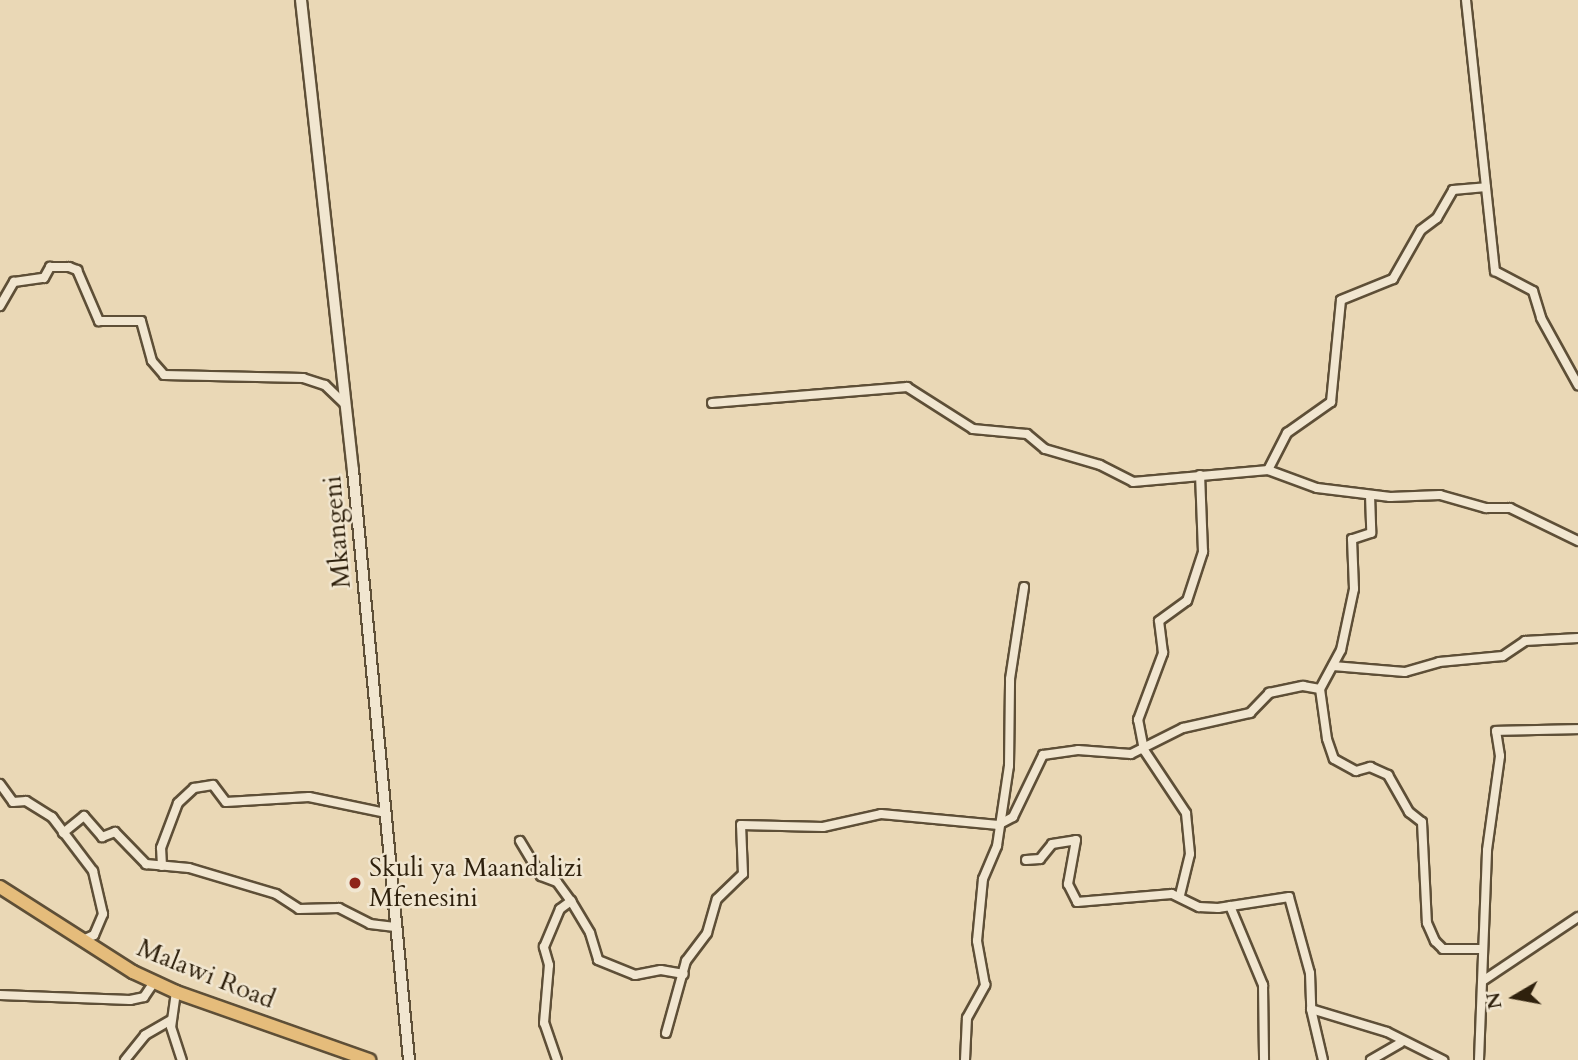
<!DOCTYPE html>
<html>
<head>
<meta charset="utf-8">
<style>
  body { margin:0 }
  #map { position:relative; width:1578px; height:1060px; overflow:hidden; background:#ead8b6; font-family:Cardo,serif }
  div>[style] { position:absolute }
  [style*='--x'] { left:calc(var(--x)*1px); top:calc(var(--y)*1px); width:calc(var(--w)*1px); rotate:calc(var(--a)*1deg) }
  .roads { filter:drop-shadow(2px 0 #5e4f37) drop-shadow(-2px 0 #5e4f37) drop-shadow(0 2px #5e4f37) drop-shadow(0 -2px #5e4f37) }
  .minor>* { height:8px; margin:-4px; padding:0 4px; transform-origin:4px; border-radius:4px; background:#f1e6d0 }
  .tertiary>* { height:10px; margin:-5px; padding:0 5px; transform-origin:5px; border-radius:5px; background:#f1e6d0 }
  .primary>* { height:12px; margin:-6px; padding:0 6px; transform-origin:6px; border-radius:6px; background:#e5bc7b }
  .dots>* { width:19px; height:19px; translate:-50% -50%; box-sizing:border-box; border:4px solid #f1e6d0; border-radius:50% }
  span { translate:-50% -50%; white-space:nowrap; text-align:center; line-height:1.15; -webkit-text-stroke:5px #f1e6d0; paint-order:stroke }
  .street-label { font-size:26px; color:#2f210d }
  .poi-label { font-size:26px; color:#2f210d }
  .left { translate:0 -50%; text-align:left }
  .north { position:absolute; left:1480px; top:962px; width:70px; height:70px; -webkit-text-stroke:5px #f1e6d0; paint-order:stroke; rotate:260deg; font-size:19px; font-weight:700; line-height:28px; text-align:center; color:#2f210d }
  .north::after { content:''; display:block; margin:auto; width:24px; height:32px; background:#2f210d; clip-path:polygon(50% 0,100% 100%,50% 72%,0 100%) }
</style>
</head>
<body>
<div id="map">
  <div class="roads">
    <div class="minor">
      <div style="--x:1466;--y:0;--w:273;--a:83.9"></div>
      <div style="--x:1495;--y:271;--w:43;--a:27.8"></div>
      <div style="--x:1533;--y:291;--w:28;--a:73"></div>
      <div style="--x:1541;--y:318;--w:77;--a:61.1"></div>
      <div style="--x:0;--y:306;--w:28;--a:-60"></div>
      <div style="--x:14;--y:282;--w:30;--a:-8"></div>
      <div style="--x:44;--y:278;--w:13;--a:-61"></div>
      <div style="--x:50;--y:267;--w:19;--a:0"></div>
      <div style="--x:69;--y:267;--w:9;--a:21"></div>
      <div style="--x:77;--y:270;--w:56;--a:66.7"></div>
      <div style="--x:99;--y:321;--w:42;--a:0"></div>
      <div style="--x:141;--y:321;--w:41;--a:74.6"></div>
      <div style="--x:152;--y:361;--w:18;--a:49"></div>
      <div style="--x:164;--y:375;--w:139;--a:1.2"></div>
      <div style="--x:303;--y:378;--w:23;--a:18"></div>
      <div style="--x:325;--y:385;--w:29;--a:44"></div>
      <div style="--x:712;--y:403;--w:196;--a:-4.7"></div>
      <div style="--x:907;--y:387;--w:78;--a:32.5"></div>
      <div style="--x:973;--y:429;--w:54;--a:5.3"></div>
      <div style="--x:1027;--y:434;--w:23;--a:40"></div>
      <div style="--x:1045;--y:449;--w:57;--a:16.2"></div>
      <div style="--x:1100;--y:465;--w:37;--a:27"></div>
      <div style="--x:1133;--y:482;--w:136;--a:-5.1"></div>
      <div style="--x:1268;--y:470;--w:52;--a:20.2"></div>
      <div style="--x:1317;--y:488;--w:74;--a:7"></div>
      <div style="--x:1390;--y:497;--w:50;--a:-2.3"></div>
      <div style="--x:1440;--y:495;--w:48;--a:15.8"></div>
      <div style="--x:1486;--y:508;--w:24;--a:0"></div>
      <div style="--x:1510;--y:508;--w:76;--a:25.9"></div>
      <div style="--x:1268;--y:470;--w:42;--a:-62.8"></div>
      <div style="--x:1287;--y:433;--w:54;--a:-35.2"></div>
      <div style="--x:1331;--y:402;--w:102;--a:-84.4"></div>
      <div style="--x:1341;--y:300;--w:56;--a:-22"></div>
      <div style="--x:1393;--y:279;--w:56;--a:-60.3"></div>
      <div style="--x:1421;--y:230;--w:20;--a:-37"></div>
      <div style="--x:1437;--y:218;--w:32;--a:-60"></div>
      <div style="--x:1453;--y:190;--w:33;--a:-5"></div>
      <div style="--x:1370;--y:495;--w:38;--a:88"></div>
      <div style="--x:1371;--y:533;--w:20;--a:162"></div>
      <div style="--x:1352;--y:539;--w:50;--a:87.7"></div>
      <div style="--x:1354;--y:589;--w:62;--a:102"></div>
      <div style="--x:1341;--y:650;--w:44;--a:118.3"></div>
      <div style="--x:1320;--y:689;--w:50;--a:82"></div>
      <div style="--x:1327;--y:739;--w:21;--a:71"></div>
      <div style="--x:1334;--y:759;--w:25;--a:29"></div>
      <div style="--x:1356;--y:771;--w:15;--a:-16"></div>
      <div style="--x:1370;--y:767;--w:20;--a:24"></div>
      <div style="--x:1388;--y:775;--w:43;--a:60.4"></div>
      <div style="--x:1409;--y:812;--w:16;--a:38"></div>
      <div style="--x:1422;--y:822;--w:101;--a:87.2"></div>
      <div style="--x:1427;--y:923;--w:20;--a:66"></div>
      <div style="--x:1435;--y:941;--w:11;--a:45"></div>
      <div style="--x:1443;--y:949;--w:39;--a:0"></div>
      <div style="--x:1333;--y:666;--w:72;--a:4.8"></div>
      <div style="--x:1405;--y:672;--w:35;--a:-16"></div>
      <div style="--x:1439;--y:662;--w:64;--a:-5.4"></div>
      <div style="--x:1503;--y:656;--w:27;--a:-34"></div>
      <div style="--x:1525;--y:641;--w:53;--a:-3.2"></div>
      <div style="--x:0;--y:784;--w:22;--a:54"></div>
      <div style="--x:13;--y:802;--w:13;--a:-4"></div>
      <div style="--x:26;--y:801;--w:31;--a:32"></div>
      <div style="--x:52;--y:817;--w:68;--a:52.8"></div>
      <div style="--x:93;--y:871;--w:44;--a:76.9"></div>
      <div style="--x:103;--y:914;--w:23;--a:113"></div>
      <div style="--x:94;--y:935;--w:12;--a:156"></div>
      <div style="--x:63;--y:833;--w:27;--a:-39"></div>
      <div style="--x:84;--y:816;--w:28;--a:49"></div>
      <div style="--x:102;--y:837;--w:14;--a:-21"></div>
      <div style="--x:115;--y:832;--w:45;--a:45.9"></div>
      <div style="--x:146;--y:864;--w:43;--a:5.3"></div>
      <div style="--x:189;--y:868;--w:91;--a:16.6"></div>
      <div style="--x:276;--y:894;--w:27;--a:33"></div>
      <div style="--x:299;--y:909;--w:40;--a:-1.4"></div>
      <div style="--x:339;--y:908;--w:35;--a:27"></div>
      <div style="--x:370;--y:924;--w:25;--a:7"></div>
      <div style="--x:520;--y:841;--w:41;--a:59"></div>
      <div style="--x:541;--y:876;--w:17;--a:21"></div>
      <div style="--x:557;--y:882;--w:24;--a:54"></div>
      <div style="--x:571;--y:901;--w:37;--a:59"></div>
      <div style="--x:590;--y:933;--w:28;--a:73"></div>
      <div style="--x:598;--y:960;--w:40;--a:22"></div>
      <div style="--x:635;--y:975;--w:26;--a:-11"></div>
      <div style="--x:661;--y:970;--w:23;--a:10"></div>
      <div style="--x:1026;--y:860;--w:14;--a:-4"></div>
      <div style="--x:1040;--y:859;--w:19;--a:-51"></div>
      <div style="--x:1052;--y:844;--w:24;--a:-9"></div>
      <div style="--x:1076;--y:840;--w:45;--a:100.3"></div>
      <div style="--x:1068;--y:884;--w:20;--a:63"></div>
      <div style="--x:1077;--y:902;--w:95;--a:-4.8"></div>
      <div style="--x:1172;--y:894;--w:30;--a:26"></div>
      <div style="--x:1199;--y:907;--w:19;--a:3"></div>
      <div style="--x:1218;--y:908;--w:72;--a:-8.8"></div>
      <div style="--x:1289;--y:897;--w:79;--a:74.6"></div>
      <div style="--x:1310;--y:973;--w:36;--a:88"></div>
      <div style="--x:1311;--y:1009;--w:52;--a:76.8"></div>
      <div style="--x:162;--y:866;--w:18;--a:-93"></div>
      <div style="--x:161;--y:848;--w:48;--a:-69.3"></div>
      <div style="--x:178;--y:803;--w:22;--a:-43"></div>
      <div style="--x:194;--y:788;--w:19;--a:-9"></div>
      <div style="--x:213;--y:785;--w:21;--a:53"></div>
      <div style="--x:226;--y:802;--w:83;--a:-3.4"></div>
      <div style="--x:309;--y:797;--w:74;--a:11.8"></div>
      <div style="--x:1180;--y:895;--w:42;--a:-76.3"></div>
      <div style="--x:1190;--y:854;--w:41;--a:-95.6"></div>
      <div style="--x:1186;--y:813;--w:76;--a:-123.7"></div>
      <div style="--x:1144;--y:750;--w:31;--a:-101"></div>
      <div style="--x:1138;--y:720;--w:72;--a:-69.5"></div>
      <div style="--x:1163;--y:653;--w:32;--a:-97"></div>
      <div style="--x:1159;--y:621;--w:34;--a:-36"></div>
      <div style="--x:1187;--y:601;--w:52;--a:-71.9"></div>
      <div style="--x:1203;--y:552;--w:77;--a:-92.2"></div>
      <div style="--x:1230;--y:906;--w:86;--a:67.3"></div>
      <div style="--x:1263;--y:985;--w:75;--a:89.2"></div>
      <div style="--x:1484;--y:980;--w:113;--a:-33.8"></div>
      <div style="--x:176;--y:992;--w:35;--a:98"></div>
      <div style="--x:171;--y:1027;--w:35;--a:72"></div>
      <div style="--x:0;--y:995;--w:130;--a:2.2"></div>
      <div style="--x:130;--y:1000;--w:14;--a:-12"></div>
      <div style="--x:144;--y:997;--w:18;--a:-56"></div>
      <div style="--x:1311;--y:1009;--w:79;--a:16.8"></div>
      <div style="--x:1387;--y:1032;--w:63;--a:26.6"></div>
      <div style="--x:666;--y:1033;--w:75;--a:-74.5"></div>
      <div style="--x:686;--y:961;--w:35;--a:-53"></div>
      <div style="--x:707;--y:933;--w:35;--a:-74"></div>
      <div style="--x:717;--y:899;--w:36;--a:-44"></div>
      <div style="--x:743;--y:874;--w:49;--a:-92.3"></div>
      <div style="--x:741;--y:825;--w:82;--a:1.4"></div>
      <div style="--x:823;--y:827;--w:59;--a:-12.6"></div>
      <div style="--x:881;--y:814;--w:118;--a:5.4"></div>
      <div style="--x:998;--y:825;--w:17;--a:-28"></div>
      <div style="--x:1013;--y:817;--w:69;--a:-64.2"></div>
      <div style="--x:1043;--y:755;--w:35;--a:-8"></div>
      <div style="--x:1078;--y:750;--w:53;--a:4.3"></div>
      <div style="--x:1131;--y:754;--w:58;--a:-26.6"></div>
      <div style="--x:1183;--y:728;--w:69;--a:-12.6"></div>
      <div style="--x:1250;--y:713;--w:28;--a:-46"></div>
      <div style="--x:1269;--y:693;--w:35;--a:-12"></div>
      <div style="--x:1303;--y:686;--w:17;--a:10"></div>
      <div style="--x:125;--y:1060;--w:32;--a:-51"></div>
      <div style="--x:145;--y:1035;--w:30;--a:-30"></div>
      <div style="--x:557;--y:1060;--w:39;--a:-109"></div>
      <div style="--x:544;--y:1023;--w:58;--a:-85.1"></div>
      <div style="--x:549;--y:965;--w:19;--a:-106"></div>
      <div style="--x:544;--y:947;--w:41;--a:-67.2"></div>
      <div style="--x:560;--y:909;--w:14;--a:-36"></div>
      <div style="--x:965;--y:1060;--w:42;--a:-87.3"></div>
      <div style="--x:967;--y:1018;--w:38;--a:-61"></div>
      <div style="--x:985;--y:985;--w:45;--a:-100.3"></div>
      <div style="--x:977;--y:941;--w:62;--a:-84.5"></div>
      <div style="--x:983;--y:879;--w:36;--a:-67"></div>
      <div style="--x:997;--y:846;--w:81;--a:-81.5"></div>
      <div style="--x:1009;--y:766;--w:87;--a:-89.3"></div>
      <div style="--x:1010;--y:679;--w:93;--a:-81.3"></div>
      <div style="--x:1371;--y:1060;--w:34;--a:-30"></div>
      <div style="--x:1479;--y:1060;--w:210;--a:-87.8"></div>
      <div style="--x:1487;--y:850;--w:95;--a:-82.1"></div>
      <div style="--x:1500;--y:756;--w:25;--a:-99"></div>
      <div style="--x:1496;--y:731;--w:82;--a:-1.4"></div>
    </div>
    <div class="tertiary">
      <div style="--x:301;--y:0;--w:473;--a:83.7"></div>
      <div style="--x:353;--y:470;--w:593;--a:84.58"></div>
    </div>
    <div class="primary">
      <div style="--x:0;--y:887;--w:158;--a:32.6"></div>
      <div style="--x:133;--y:972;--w:47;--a:24.9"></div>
      <div style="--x:176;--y:992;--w:205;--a:19.4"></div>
    </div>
  </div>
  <div class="dots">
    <div style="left:355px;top:883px;background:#8f2418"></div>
  </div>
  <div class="street-label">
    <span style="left:337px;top:532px;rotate:-95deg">Mkangeni</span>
    <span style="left:206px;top:974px;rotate:22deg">Malawi Road</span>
  </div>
  <div class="poi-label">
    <span class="left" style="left:369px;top:883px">Skuli ya Maandalizi<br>Mfenesini</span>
  </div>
  <div class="north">N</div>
</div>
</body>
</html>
